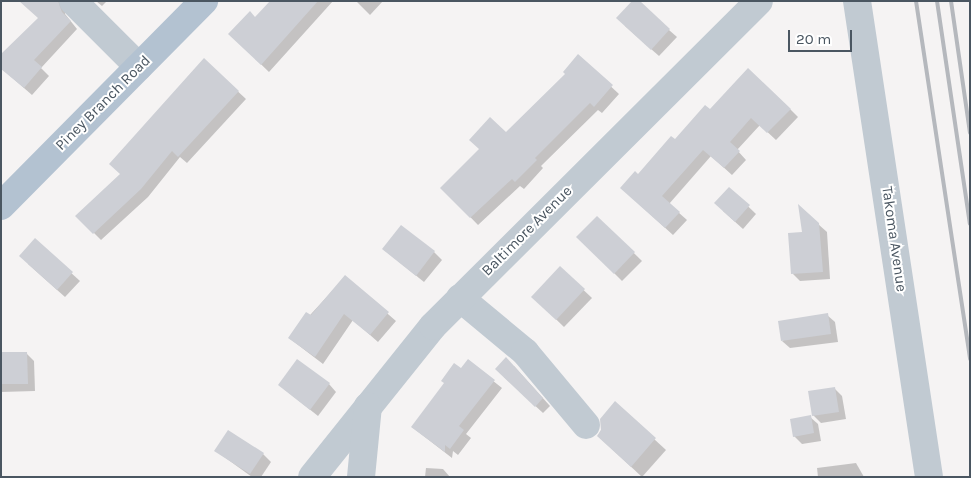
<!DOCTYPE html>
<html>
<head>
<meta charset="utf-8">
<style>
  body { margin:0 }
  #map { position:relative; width:971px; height:478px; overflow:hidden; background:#f5f3f3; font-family:Karla,sans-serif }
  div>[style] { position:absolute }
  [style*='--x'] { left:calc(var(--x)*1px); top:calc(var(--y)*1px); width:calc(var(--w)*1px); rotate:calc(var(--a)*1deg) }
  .shadow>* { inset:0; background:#0003 }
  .building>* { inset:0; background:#cdcfd5 }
  .minor>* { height:28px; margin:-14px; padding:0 14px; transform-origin:14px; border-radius:14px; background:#c1cad2 }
  .major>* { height:28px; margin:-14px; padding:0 14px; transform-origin:14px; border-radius:14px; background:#b3c2d1 }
  .rail>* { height:4px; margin:-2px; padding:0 2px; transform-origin:2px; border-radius:2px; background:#b5b8bd }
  span { translate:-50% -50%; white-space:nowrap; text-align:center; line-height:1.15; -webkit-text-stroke:4px #fff; paint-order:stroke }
  .street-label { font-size:15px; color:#4a5661 }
  .frame { position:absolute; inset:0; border:2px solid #4a5661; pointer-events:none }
  .scale { position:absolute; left:788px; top:30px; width:64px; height:22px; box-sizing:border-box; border:2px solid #4a5661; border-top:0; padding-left:6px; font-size:15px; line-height:18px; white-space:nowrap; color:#4a5661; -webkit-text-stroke:4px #fff; paint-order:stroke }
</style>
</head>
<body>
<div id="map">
  <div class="shadow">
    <div style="clip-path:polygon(21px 1px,68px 1px,65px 14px,77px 29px,41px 68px,49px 76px,32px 95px,1px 68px,39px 18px)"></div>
    <div style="clip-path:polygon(96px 1px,107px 1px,102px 6px)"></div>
    <div style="clip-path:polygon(272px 1px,333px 1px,269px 72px,230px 34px,255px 19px)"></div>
    <div style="clip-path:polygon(356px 1px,383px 1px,370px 15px)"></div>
    <div style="clip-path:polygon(625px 26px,669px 30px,677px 37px,659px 56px)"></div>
    <div style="clip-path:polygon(578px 56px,619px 94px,602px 113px,598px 110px,541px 166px,543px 168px,524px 189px,520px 186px,478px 225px,442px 188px,506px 134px,567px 74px)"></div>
    <div style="clip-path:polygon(204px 60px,246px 99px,187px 163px,180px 157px,148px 197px,101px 240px,77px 216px,121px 175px)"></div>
    <div style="clip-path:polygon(790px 109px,798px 117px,776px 140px,760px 125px,737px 150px,746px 160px,732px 175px,711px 156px,669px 204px,687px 220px,673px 235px,629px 195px,638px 176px,710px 111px)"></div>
    <div style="clip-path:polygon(729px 188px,756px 214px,743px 229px,723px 211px)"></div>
    <div style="clip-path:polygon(597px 217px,642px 261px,622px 281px,578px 237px)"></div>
    <div style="clip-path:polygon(818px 224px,827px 232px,830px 279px,800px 281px,793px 274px,804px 233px)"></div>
    <div style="clip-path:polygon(35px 240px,80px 281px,65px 297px,28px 264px)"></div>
    <div style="clip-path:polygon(383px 249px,434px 252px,442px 260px,424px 282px)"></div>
    <div style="clip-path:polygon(560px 268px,592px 298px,564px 327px,533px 297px)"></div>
    <div style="clip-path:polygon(345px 277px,396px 321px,378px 342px,353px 320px,323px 364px,289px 338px)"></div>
    <div style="clip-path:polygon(827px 315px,835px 322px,838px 342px,790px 348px,782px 341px)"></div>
    <div style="clip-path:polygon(26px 353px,34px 361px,35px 391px,1px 392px,1px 354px)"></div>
    <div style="clip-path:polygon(468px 361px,502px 388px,466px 434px,471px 438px,458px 455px,453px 451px,452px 458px,412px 427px)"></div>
    <div style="clip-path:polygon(514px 366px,550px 406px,543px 413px,504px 377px)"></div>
    <div style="clip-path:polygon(329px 384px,336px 392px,318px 416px,279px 385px)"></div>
    <div style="clip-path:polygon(834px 388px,842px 396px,846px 419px,821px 423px,813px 415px)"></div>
    <div style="clip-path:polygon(615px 403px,666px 450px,642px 477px,598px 436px)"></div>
    <div style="clip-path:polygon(810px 417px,818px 424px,821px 441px,802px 444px,794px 436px)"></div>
    <div style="clip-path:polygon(216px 451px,263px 454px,271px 462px,261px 477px,252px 477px)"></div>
    <div style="clip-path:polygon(856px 463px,864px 477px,818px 477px,817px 468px)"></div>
    <div style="clip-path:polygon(426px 468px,443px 469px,450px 477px,425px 477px)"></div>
  </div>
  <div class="building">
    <div style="clip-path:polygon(19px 1px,58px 1px,62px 12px,71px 21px,34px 60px,42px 67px,24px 88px,1px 69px,1px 54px,38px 18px)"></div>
    <div style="clip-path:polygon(270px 1px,318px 1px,261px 65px,228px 34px,250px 11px,255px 17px)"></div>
    <div style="clip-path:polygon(632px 1px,640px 1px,670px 29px,651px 50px,616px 18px)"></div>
    <div style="clip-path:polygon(578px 54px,613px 85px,594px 107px,590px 103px,535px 158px,537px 160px,515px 182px,512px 179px,470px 218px,440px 188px,479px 149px,469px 140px,490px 117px,506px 132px,565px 74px,563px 72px)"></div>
    <div style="clip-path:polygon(204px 58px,239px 91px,178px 157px,172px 151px,141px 189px,93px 234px,75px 216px,120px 174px,109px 164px)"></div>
    <div style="clip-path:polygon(748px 68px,791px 109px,767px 133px,751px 118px,730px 142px,740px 151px,724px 168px,703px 150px,662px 196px,680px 212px,665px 228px,620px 188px,635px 171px,638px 174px,671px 136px,675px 139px,705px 105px,710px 109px)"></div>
    <div style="clip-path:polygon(729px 187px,750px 205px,735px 222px,714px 203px)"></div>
    <div style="clip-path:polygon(798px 204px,819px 223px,823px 272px,791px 274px,788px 233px,802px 232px)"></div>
    <div style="clip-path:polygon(597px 216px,635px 252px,614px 274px,576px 237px)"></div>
    <div style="clip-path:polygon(401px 225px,435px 251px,416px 276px,382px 249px)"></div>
    <div style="clip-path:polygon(35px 238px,73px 272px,57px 290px,19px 256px)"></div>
    <div style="clip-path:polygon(560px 266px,585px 289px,556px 320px,531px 297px)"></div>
    <div style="clip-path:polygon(345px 275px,389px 312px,370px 335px,344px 314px,315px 357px,288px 338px,306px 312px,311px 315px)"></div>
    <div style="clip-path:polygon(828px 313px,831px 334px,781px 341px,778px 321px)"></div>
    <div style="clip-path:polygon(1px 352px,27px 352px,28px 384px,1px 384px)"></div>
    <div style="clip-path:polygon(506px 357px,543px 398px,535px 407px,495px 369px)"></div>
    <div style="clip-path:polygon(297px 359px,330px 383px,310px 410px,278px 385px)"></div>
    <div style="clip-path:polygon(468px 359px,495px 380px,459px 426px,464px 430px,450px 449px,445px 445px,445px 452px,411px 427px,444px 383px,441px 381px,454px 363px,461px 368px)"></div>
    <div style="clip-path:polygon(835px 387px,839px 412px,812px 416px,808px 391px)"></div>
    <div style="clip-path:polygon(615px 401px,656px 438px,631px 467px,597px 436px,601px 430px,600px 419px)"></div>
    <div style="clip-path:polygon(811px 415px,814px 433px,793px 437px,790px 419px)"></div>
    <div style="clip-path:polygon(228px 430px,264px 453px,250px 474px,214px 451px)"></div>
  </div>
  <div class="minor">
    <div style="--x:73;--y:1;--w:93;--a:45"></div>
    <div style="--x:857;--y:1;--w:481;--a:81.4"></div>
    <div style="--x:460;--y:298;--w:85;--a:39.7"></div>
    <div style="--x:525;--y:352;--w:95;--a:50.1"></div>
    <div style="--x:312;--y:477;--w:193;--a:-51.3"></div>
    <div style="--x:433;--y:326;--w:460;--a:-44.9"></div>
    <div style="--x:361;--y:477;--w:71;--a:-84.4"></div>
  </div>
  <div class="major">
    <div style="--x:1;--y:206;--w:289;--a:-45.3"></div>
  </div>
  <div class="rail">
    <div style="--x:916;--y:1;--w:362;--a:81.4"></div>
    <div style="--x:937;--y:1;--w:225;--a:81.6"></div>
    <div style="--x:951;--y:1;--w:133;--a:81.8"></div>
  </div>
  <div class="street-label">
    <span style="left:103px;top:103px;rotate:-45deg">Piney Branch Road</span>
    <span style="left:527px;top:231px;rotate:-45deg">Baltimore Avenue</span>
    <span style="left:894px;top:239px;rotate:82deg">Takoma Avenue</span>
  </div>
  <div class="frame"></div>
  <div class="scale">20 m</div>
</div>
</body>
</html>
